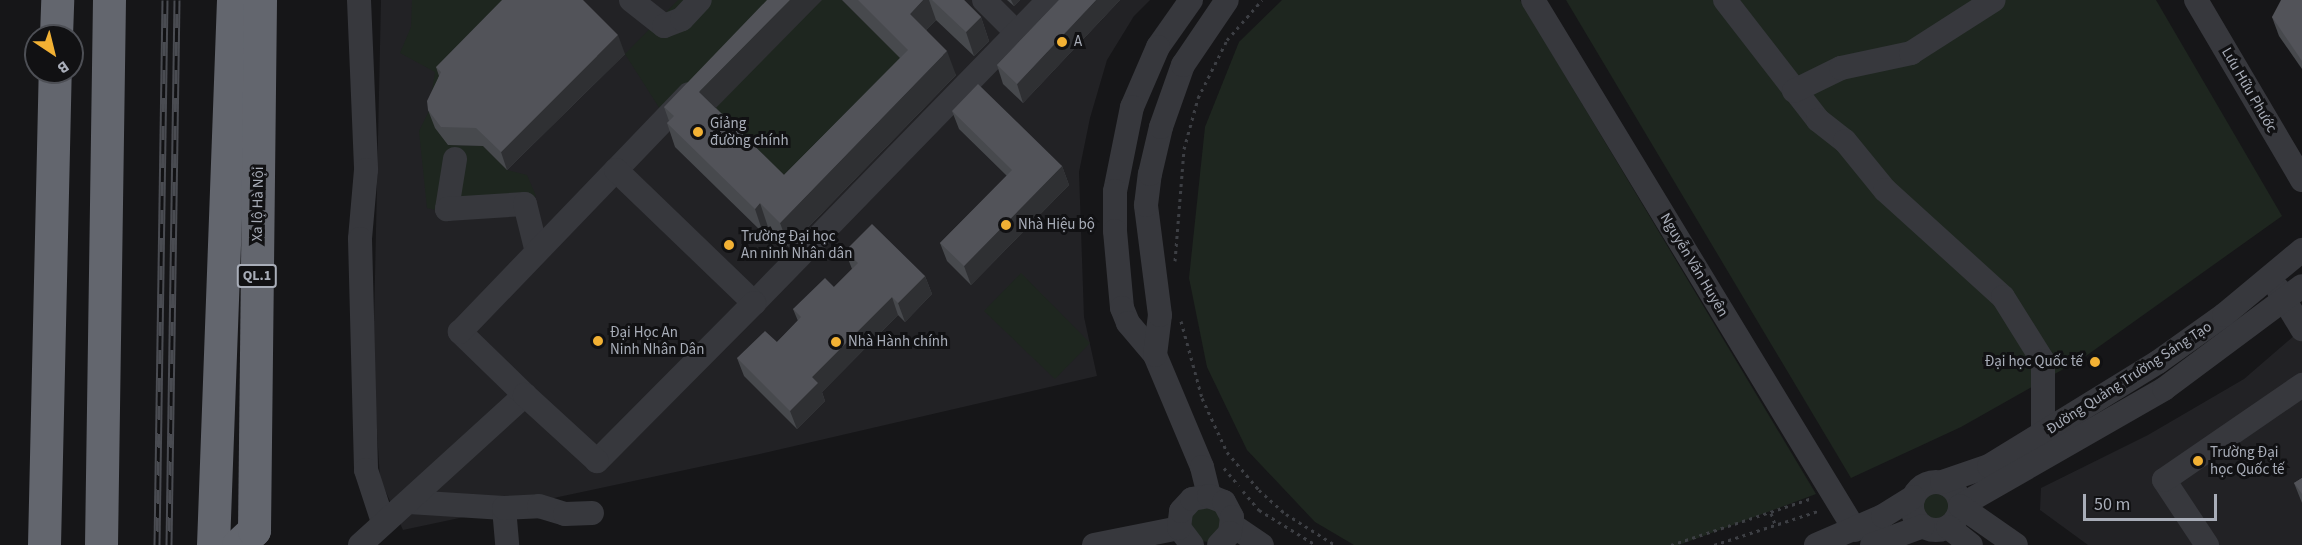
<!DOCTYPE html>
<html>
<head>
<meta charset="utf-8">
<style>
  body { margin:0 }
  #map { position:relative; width:2302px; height:545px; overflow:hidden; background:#161618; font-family:"Source Sans 3",sans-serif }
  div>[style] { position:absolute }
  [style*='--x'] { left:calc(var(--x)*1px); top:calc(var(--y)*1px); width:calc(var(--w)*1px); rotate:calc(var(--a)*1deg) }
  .built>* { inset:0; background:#222225 }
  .green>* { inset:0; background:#1e261f }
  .round { border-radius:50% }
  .path>* { height:3px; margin-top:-1.5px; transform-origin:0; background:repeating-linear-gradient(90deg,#3d3f44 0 3px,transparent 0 7.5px) }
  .minor>* { height:24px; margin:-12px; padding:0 12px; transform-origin:12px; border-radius:12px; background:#37383d }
  .minor>.ring { margin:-12px; padding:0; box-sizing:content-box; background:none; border:24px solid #37383d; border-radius:50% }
  .highway>* { height:33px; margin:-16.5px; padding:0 16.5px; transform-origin:16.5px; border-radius:16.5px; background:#63666e }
  .rail>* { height:7px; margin-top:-3.5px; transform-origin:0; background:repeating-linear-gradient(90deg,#111113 0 14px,#4a4c52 0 28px); box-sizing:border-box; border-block:2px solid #4a4c52 }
  .wall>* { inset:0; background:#47494d }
  .shaded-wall>* { inset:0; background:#2f3033 }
  .building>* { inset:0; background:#525359 }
  .dots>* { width:16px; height:16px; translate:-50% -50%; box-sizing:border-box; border:3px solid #111113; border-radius:50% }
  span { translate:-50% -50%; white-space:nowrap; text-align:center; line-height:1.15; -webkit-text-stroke:6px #111113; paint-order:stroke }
  .shield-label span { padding:2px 4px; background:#111113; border:2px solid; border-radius:4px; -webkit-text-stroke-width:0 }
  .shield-label { font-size:14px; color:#a8adb8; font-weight:700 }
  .poi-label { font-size:15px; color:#a8adb8 }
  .left { translate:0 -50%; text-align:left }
  .right { translate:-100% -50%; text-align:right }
  .street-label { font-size:15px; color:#a8adb8 }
  .north { position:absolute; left:24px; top:24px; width:60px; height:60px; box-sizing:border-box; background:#111113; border:2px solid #4d4f55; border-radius:50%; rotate:145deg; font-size:16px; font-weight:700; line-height:24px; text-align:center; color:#a8adb8 }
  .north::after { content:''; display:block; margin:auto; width:21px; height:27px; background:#f2b134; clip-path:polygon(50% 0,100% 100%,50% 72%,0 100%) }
  .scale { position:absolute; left:2083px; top:494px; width:134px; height:27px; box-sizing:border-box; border:3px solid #a8adb8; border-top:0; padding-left:8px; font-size:18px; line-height:21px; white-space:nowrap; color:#a8adb8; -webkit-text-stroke:4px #111113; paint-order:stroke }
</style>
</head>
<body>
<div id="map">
  <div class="built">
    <div style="clip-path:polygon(381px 0,1150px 0,1134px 16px,1107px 60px,1090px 118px,1079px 172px,1084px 317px,1097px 376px,760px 454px,403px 530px,380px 479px,373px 368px)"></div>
    <div style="clip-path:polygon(2302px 329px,2302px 545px,2088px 545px,2040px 510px,2041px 488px,2148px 435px,2244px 379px)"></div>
  </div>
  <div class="green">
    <div style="clip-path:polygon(412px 0,527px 0,433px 119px,448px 145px,483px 146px,507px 170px,527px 175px,536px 196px,508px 215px,451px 214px,427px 208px,419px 131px,429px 111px,435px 72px,400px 53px,411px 27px)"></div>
    <div style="clip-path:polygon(678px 0,842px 0,917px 74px,793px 199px,686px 150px,625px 54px)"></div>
    <div style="clip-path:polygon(1282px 0,1520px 0,1816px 494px,1679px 545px,1354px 545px,1315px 522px,1247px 450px,1207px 367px,1189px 278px,1205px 127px,1239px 42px)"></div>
    <div style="clip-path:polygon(1566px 0,2156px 0,2282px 216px,2083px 358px,1961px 427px,1851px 478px)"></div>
    <div style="clip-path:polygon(1021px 273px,1090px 343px,1055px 379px,984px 311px)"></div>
    <div class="round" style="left:1916px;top:487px;width:38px;height:38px"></div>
    <div style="clip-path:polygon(1213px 503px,1225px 524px,1208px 542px,1201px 541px,1186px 516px,1190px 510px)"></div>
  </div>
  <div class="path">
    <div style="--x:1175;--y:261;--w:112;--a:-85.4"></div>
    <div style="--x:1184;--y:149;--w:53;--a:-74.6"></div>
    <div style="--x:1198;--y:98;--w:65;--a:-63.4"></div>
    <div style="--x:1227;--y:40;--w:53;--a:-48.8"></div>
    <div style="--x:1181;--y:321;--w:80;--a:74.7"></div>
    <div style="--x:1202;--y:398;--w:60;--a:65.2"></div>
    <div style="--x:1227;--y:452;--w:50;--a:49.9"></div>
    <div style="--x:1259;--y:490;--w:36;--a:42"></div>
    <div style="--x:1286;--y:514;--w:58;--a:32.3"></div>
    <div style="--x:1224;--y:468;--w:23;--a:50"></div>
    <div style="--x:1243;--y:491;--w:25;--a:50"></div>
    <div style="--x:1259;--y:510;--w:67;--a:31.6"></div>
    <div style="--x:1771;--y:513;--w:12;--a:70"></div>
    <div style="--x:1671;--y:545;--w:149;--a:-18.4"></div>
    <div style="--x:1714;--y:545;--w:109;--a:-18.1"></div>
  </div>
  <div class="minor">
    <div style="--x:359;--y:0;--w:170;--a:87.6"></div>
    <div style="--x:366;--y:170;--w:69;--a:95"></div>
    <div style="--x:360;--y:239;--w:231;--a:88.5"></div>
    <div style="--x:366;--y:470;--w:55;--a:71.9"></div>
    <div style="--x:631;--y:0;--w:42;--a:38.2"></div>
    <div style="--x:664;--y:26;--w:19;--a:-21"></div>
    <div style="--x:682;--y:19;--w:26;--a:-47"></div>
    <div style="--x:984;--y:0;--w:47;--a:45"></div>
    <div style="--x:1191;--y:0;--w:57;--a:125.1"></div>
    <div style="--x:1158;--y:47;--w:65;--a:113.4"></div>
    <div style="--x:1132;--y:107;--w:86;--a:101.4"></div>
    <div style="--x:1115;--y:191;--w:40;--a:90"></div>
    <div style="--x:1115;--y:231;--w:77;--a:84.8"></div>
    <div style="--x:1122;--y:308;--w:16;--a:68"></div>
    <div style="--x:1128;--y:323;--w:42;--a:49.8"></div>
    <div style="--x:1155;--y:355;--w:121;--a:67.2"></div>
    <div style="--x:1202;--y:467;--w:30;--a:76"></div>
    <div style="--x:1533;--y:0;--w:620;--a:58.72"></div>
    <div style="--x:1725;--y:0;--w:152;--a:52.2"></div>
    <div style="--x:1818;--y:120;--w:34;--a:38"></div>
    <div style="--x:1845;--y:141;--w:63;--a:50.8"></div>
    <div style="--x:1885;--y:190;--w:159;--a:42.2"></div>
    <div style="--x:2003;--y:297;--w:75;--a:58"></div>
    <div style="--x:2043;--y:361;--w:73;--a:90"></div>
    <div style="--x:2196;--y:0;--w:209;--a:59.5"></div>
    <div style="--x:1794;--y:91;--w:52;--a:-26.1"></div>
    <div style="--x:1841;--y:68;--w:72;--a:-12.1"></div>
    <div style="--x:1911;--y:53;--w:98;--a:-32.6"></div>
    <div style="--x:455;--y:159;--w:51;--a:99.1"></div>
    <div style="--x:447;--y:209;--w:78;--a:-3.7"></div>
    <div style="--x:525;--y:204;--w:49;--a:76"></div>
    <div style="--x:616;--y:170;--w:105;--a:-46.2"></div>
    <div style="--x:2278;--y:289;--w:47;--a:59"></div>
    <div style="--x:754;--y:303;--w:423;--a:-45.8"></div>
    <div style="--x:1155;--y:355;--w:40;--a:-82.9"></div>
    <div style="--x:1160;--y:315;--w:111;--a:-97.3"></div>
    <div style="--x:1146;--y:205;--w:31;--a:-83"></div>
    <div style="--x:1150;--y:174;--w:48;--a:-76.8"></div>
    <div style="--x:1161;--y:127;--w:66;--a:-70.5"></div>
    <div style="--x:1183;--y:65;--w:78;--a:-55.9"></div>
    <div class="ring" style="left:1912px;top:482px;width:24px;height:24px"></div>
    <div style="--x:1942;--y:482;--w:50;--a:-18.8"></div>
    <div style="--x:1989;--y:466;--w:198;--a:-31.6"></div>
    <div style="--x:2158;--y:362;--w:81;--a:-35.5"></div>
    <div style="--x:2224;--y:315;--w:102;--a:-39.8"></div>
    <div style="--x:409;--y:502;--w:95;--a:3.6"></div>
    <div style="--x:504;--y:508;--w:37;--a:85"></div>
    <div style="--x:1960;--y:506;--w:235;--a:-29.8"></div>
    <div style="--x:2164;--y:389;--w:172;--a:-36.7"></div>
    <div style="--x:1960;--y:506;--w:68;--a:34.9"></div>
    <div style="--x:504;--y:508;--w:35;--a:-3"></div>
    <div style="--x:539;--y:506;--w:27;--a:17"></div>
    <div style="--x:565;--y:514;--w:27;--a:-2"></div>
    <div style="--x:1232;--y:525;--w:36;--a:34"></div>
    <div style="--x:1948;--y:527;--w:29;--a:38"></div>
    <div style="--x:360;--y:545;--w:223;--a:-42.3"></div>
    <div style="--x:525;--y:395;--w:91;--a:-135.9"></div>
    <div style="--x:460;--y:332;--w:225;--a:-46.1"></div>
    <div style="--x:616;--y:170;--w:192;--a:43.9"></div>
    <div style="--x:754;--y:303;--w:223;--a:134.8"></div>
    <div style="--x:597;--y:461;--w:98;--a:-137.5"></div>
    <div style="--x:1094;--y:545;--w:87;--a:-11.3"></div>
    <div style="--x:1192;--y:545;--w:21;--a:-127"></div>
    <div style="--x:1179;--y:528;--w:17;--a:-83"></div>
    <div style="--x:1181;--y:511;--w:16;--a:-47"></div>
    <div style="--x:1192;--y:499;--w:17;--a:-10"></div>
    <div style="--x:1209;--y:496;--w:16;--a:22"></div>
    <div style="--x:1224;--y:502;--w:17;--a:62"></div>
    <div style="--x:1232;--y:517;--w:16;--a:97"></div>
    <div style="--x:1230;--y:533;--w:16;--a:133"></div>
    <div style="--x:1816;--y:545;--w:73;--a:-23.4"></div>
    <div style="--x:1883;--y:516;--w:36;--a:-32"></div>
    <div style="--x:1872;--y:545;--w:54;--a:-20.4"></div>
    <div style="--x:2207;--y:545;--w:78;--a:-123.5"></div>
    <div style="--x:2164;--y:480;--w:168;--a:-34.5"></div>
  </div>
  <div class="highway">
    <div style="--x:56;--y:36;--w:36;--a:-88"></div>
    <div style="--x:44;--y:545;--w:473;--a:-88.7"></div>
    <div style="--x:101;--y:545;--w:545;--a:-89.16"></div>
    <div style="--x:213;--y:545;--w:545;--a:-87.9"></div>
    <div style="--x:238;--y:545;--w:22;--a:-43"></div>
    <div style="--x:254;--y:530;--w:530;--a:-89.35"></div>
  </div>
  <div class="rail">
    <div style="--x:157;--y:545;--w:545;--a:-89.16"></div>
    <div style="--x:169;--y:545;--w:545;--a:-89.16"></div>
  </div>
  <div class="wall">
    <div style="clip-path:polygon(842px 0,964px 0,981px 17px,989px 41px,974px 56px,936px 20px,926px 30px,956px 75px,789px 247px,768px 227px,763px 233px,675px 147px,667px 123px,669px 121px,664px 107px,716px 108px,784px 175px,900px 58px)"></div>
    <div style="clip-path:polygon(1007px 0,1020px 0,1014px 6px)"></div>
    <div style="clip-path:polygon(1059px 0,1120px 0,1023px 103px,1003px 84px,997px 65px)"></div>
    <div style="clip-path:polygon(2302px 0,2302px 69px,2279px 36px,2272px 17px)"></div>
    <div style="clip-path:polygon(625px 54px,507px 170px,483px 146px,448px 145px,435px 128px,428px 110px,439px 76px,436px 67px)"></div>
    <div style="clip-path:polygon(952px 111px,1062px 166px,1069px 185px,971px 285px,947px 261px,940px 243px,1007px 176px,959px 129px)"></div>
    <div style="clip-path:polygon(845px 251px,925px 276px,932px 294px,905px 322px,898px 315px,822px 392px,825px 401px,797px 429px,744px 376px,737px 358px,777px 342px,798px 321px,793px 309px,834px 287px,852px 269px)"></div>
    <div style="clip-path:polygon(2302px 478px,2302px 503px,2294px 483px)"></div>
  </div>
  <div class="shaded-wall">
    <div style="clip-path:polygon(790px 0,822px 0,708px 116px,699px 92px)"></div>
    <div style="clip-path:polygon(923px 0,929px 0,936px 20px,918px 38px,910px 14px)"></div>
    <div style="clip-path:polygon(1011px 0,1020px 0,1014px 6px)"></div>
    <div style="clip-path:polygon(1096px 0,1120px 0,1023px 103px,1017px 84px)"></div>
    <div style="clip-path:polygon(981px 17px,989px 41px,974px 56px,966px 32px)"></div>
    <div style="clip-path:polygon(618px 35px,625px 54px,507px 170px,501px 152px)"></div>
    <div style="clip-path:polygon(947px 51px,956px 75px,789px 247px,780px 223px)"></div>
    <div style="clip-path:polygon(1062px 166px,1069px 185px,971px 285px,964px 266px)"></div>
    <div style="clip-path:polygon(760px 203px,768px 227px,763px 233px,755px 209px)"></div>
    <div style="clip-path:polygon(925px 276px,932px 294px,905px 322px,898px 303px)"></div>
    <div style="clip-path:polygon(892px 297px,898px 315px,822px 392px,825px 401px,797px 429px,790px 411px,812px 377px)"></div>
  </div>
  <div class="building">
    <div style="clip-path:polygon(502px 0,583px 0,618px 35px,501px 152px,476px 128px,441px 127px,428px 110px,427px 101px,441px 72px,436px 67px)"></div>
    <div style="clip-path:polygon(767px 0,790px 0,699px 92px,784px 175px,908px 50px,858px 0,923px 0,910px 14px,947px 51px,780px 223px,760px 203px,755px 209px,667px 123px,674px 116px,664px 107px)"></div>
    <div style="clip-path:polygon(932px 0,964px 0,981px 17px,966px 32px)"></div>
    <div style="clip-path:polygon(1059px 0,1096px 0,1017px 84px,997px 65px)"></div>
    <div style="clip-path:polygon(2281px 0,2302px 0,2302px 61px,2272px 17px)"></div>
    <div style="clip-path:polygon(978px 84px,1062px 166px,964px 266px,940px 243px,1012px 170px,952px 111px)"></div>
    <div style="clip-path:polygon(872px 224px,925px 276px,898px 303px,892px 297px,812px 377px,818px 383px,790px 411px,737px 358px,765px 331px,777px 342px,801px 317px,793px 309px,825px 278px,834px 287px,858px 263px,845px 251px)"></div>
    <div style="clip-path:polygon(2302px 478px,2302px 494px,2294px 483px)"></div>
  </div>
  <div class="dots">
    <div style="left:1062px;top:42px;background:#f2b134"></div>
    <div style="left:698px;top:132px;background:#f2b134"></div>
    <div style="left:1006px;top:225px;background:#f2b134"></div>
    <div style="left:729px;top:245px;background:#f2b134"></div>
    <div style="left:598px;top:341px;background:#f2b134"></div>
    <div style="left:836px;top:342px;background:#f2b134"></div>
    <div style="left:2095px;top:362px;background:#f2b134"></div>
    <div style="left:2198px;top:461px;background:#f2b134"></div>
  </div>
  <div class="shield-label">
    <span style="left:257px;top:276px">QL.1</span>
  </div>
  <div class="poi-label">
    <span class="left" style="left:1074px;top:42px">A</span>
    <span class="left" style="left:710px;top:132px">Giảng<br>đường chính</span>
    <span class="left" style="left:1018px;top:225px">Nhà Hiệu bộ</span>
    <span class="left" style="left:741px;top:245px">Trường Đại học<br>An ninh Nhân dân</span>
    <span class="left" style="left:610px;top:341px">Đại Học An<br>Ninh Nhân Dân</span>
    <span class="left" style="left:848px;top:342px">Nhà Hành chính</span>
    <span class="right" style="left:2083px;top:362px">Đại học Quốc tế</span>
    <span class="left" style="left:2210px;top:461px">Trường Đại<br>học Quốc tế</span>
  </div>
  <div class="street-label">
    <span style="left:2249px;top:90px;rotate:60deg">Lưu Hữu Phước</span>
    <span style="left:258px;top:204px;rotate:-89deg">Xa lộ Hà Nội</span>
    <span style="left:1694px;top:265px;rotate:59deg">Nguyễn Văn Huyên</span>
    <span style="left:2129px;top:378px;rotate:-33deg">Đường Quảng Trường Sáng Tạo</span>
  </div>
  <div class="north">B</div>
  <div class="scale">50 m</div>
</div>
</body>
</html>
